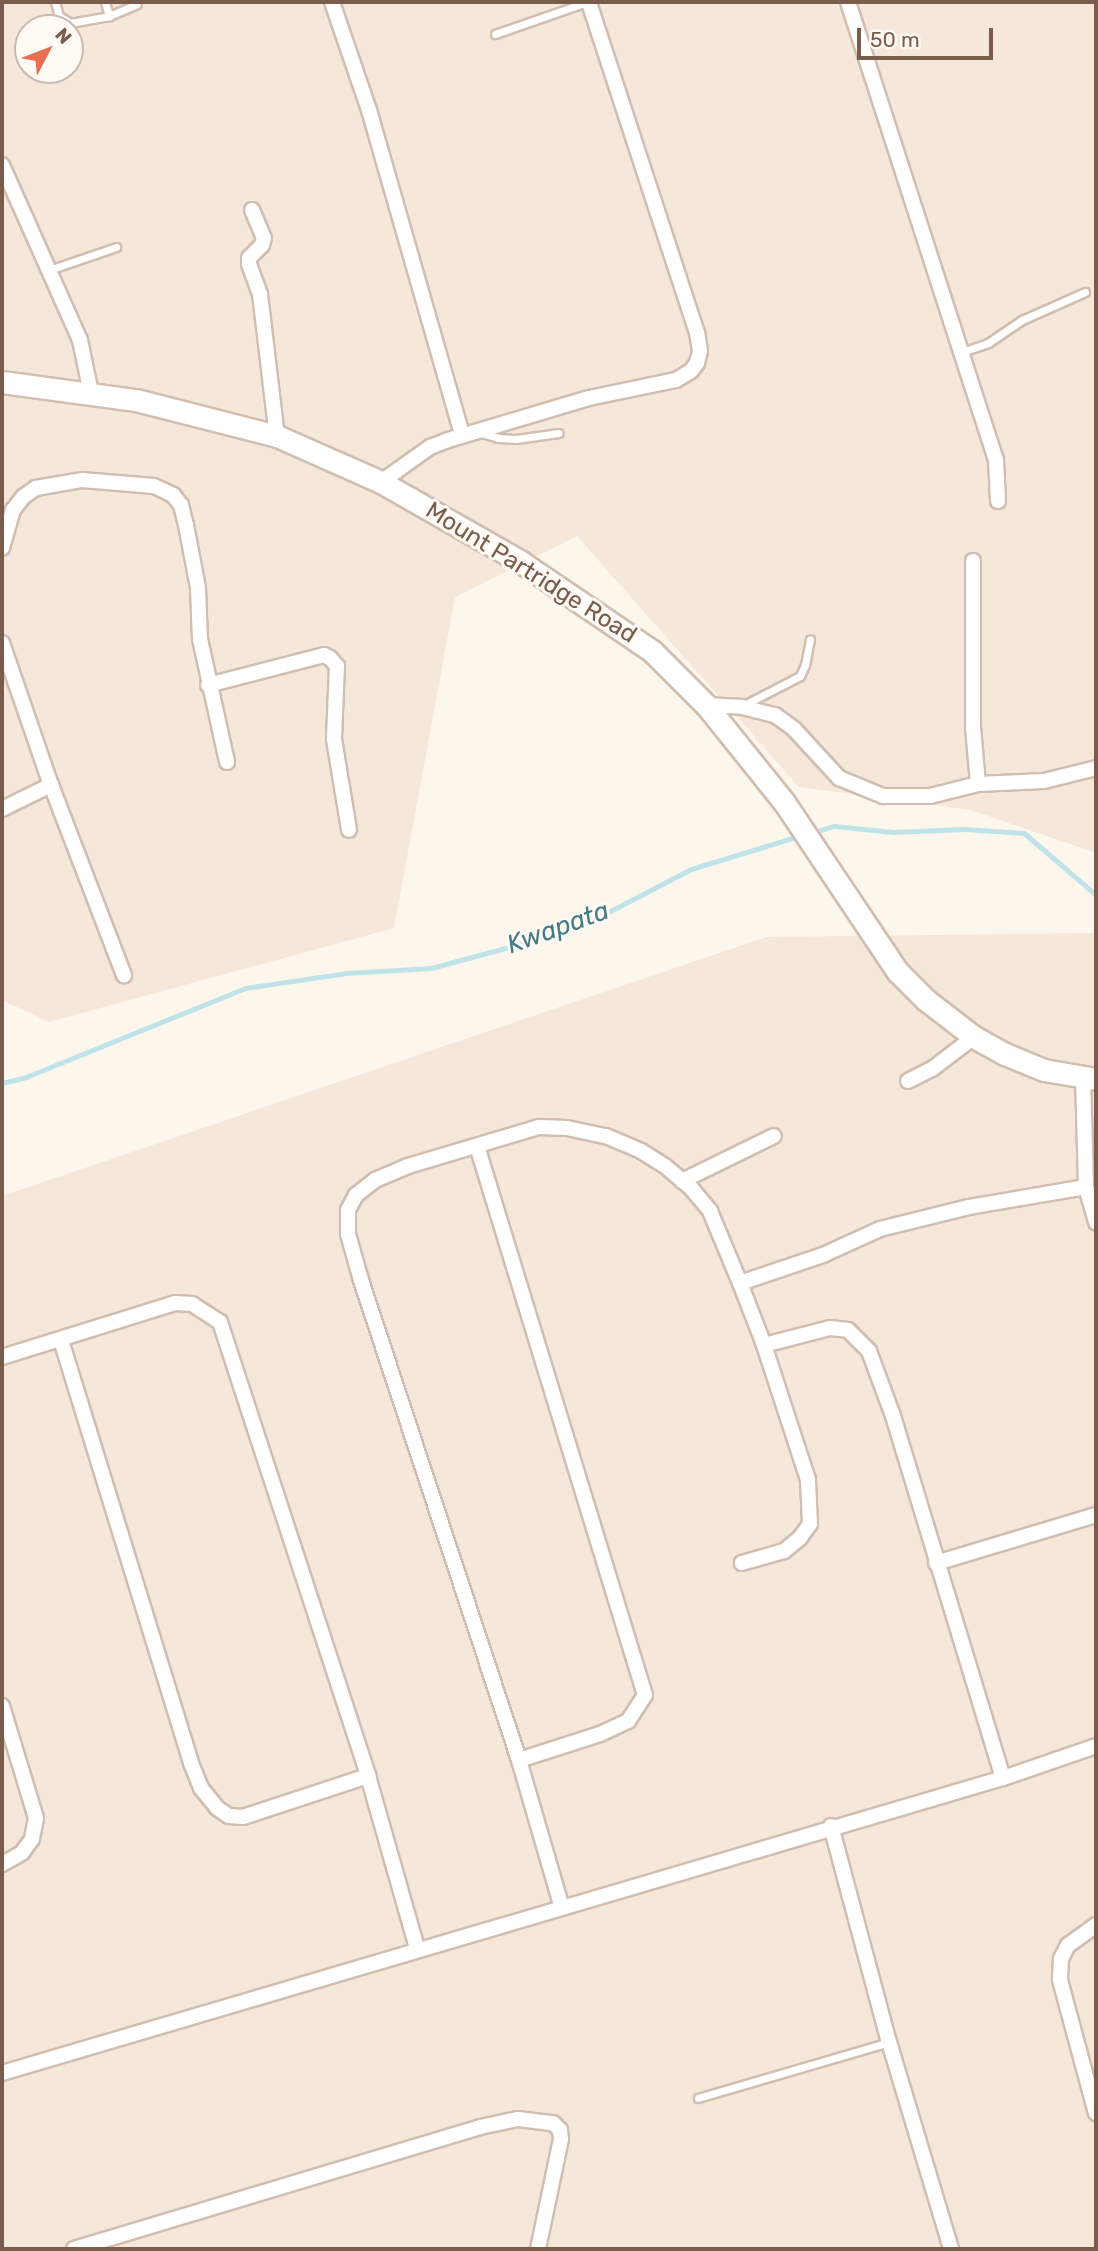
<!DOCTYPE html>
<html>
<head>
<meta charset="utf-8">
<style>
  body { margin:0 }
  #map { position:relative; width:1098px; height:2251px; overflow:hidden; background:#fdf6ec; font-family:Rubik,sans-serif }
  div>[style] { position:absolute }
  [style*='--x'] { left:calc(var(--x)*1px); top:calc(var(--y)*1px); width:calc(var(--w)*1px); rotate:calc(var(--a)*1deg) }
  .residential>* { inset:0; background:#f5e8da }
  .stream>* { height:5px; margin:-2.5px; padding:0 2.5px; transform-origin:2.5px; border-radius:2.5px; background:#bfe3e8 }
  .roads { filter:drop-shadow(2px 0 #d1beb0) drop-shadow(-2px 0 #d1beb0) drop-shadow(0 2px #d1beb0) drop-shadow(0 -2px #d1beb0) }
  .lane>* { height:7px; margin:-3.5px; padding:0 3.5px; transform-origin:3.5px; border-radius:3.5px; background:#fff }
  .street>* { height:14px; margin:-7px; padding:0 7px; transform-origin:7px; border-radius:7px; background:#fff }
  .secondary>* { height:21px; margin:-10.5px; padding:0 10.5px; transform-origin:10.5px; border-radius:10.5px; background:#fff }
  span { translate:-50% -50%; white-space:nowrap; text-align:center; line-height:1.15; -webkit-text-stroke:6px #fffaf3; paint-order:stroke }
  .street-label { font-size:24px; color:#7a5c4d }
  .water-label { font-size:26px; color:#437c86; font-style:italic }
  .frame { position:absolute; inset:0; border:4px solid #7a5c4d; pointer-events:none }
  .north { position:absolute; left:14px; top:14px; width:70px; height:70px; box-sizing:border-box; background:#fffaf3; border:2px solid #cabbb1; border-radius:50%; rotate:48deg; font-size:19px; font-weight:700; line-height:28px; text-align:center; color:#7a5c4d }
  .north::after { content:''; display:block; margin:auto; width:24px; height:32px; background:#e76f51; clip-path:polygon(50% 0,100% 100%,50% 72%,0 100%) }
  .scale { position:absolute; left:857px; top:28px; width:136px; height:32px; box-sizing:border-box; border:4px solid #7a5c4d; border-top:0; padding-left:9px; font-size:21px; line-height:24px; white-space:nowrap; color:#7a5c4d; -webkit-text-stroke:5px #fffaf3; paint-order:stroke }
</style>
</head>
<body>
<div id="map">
  <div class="residential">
    <div style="clip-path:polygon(evenodd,2px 2px,1096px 2px,1096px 853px,971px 810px,799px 787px,577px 536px,455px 597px,394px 928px,49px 1022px,2px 1000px,2px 2px,28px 28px,70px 28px,70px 70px,28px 70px,28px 28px)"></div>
    <div style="clip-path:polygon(1096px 933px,1096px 2249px,2px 2249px,2px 1196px,766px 937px)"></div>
  </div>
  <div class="stream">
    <div style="--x:811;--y:833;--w:24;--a:-17"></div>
    <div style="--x:834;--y:826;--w:59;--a:5.8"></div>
    <div style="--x:893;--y:832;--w:71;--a:-2.4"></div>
    <div style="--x:964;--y:829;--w:60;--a:3.8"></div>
    <div style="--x:1024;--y:833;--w:95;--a:40.7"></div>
    <div style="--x:2;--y:1083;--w:25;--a:-14"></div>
    <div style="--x:26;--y:1077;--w:236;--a:-22.1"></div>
    <div style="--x:245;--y:988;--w:102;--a:-8.4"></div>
    <div style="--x:346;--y:973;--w:85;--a:-3.4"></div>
    <div style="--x:431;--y:968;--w:115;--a:-15.1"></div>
    <div style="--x:542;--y:938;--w:54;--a:-19.4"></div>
    <div style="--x:593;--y:920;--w:110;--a:-27.5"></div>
    <div style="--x:691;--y:869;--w:116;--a:-17"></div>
  </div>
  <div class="roads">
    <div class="lane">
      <div style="--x:55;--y:2;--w:15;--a:74"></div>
      <div style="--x:59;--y:16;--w:13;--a:32"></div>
      <div style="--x:70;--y:23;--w:40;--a:-10"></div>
      <div style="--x:109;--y:16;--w:30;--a:-23"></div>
      <div style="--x:105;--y:2;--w:15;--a:74"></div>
      <div style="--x:495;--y:34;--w:97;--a:-19.2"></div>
      <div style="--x:49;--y:270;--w:71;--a:-18.9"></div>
      <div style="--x:962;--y:352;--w:28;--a:-19"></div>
      <div style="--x:988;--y:343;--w:41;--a:-34.1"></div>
      <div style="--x:1022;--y:320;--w:69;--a:-24"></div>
      <div style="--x:481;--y:433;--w:18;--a:16"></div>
      <div style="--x:498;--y:438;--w:18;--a:3"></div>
      <div style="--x:516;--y:439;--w:43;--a:-7.9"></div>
      <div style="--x:742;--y:706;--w:65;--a:-27.3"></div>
      <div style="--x:800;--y:676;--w:12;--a:-66"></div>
      <div style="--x:805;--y:665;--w:26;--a:-79"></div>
      <div style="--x:698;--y:2098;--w:199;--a:-16.3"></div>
    </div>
    <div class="street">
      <div style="--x:332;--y:2;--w:114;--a:71.1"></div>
      <div style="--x:369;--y:110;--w:338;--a:74"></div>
      <div style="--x:848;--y:2;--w:481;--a:72.1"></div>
      <div style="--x:996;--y:460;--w:41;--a:87.2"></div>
      <div style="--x:2;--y:165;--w:192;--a:66"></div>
      <div style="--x:80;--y:340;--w:54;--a:78.3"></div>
      <div style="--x:252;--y:210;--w:30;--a:67"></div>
      <div style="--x:264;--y:238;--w:7;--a:106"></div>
      <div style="--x:262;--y:245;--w:18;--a:135"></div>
      <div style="--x:249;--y:258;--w:6;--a:90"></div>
      <div style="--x:249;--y:264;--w:32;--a:70"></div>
      <div style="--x:260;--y:294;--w:143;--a:83.2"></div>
      <div style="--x:381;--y:482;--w:60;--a:-35.5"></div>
      <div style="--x:430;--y:447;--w:19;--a:-21"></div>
      <div style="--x:448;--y:440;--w:147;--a:-16.6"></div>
      <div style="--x:589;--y:398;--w:89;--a:-11.7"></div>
      <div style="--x:676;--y:380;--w:17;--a:-31"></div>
      <div style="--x:691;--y:371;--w:10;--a:-53"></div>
      <div style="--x:697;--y:363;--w:12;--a:-76"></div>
      <div style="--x:700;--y:351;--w:18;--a:-99"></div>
      <div style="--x:697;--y:333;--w:348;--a:-108.1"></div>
      <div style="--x:2;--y:548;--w:40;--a:-74"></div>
      <div style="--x:13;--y:510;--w:16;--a:-52"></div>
      <div style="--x:23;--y:497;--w:16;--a:-35"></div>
      <div style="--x:36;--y:488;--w:47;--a:-9.9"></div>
      <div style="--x:82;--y:480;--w:72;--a:4.8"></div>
      <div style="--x:154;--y:486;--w:21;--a:25"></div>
      <div style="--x:173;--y:495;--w:13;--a:51"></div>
      <div style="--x:181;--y:505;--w:21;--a:76"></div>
      <div style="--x:186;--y:525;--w:64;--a:79.2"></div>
      <div style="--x:198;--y:588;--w:51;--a:87.8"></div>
      <div style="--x:200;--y:639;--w:126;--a:77.6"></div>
      <div style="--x:973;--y:561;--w:166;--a:90"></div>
      <div style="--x:973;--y:727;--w:57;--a:85"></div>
      <div style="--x:2;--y:643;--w:150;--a:71"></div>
      <div style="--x:51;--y:785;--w:204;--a:69"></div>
      <div style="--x:208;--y:685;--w:120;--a:-14.5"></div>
      <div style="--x:324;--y:655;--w:7;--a:27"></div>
      <div style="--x:330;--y:658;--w:11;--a:49"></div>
      <div style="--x:337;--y:666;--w:73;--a:92.4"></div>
      <div style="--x:334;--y:739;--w:92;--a:80.6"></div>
      <div style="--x:706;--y:705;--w:36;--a:3"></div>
      <div style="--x:742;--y:707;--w:34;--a:14"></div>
      <div style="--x:775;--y:715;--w:24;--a:36"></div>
      <div style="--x:794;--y:729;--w:67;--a:47.4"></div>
      <div style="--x:839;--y:778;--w:48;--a:22.2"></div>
      <div style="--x:883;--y:796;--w:47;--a:0"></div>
      <div style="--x:930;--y:796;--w:49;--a:-14"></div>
      <div style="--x:978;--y:784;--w:66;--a:-2.6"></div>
      <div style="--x:1044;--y:781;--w:54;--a:-14"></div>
      <div style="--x:2;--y:809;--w:55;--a:-26.1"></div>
      <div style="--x:1083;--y:1077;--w:110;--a:88.4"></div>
      <div style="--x:1086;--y:1187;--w:37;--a:74"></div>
      <div style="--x:908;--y:1081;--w:27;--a:-27"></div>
      <div style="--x:932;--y:1069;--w:53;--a:-37.3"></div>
      <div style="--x:477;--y:1146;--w:574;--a:72.99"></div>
      <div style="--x:645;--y:1695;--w:31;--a:123"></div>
      <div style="--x:628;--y:1721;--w:31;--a:155"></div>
      <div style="--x:600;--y:1734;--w:85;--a:162.2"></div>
      <div style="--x:682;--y:1181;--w:102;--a:-26.1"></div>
      <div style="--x:740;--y:1283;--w:88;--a:-18.6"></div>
      <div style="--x:823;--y:1255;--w:63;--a:-24.5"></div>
      <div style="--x:880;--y:1229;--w:92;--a:-13.9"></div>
      <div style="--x:969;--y:1207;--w:119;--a:-9.7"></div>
      <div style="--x:61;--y:1340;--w:443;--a:72.9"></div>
      <div style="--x:191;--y:1763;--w:27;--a:68"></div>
      <div style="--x:201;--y:1788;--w:26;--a:51"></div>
      <div style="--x:217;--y:1808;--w:14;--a:34"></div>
      <div style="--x:229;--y:1816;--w:14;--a:4"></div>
      <div style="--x:243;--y:1817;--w:132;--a:-18.2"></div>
      <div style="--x:764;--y:1345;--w:68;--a:-14.4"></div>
      <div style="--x:830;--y:1328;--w:18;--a:6"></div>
      <div style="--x:848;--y:1330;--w:30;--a:45"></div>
      <div style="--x:869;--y:1351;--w:69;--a:69.7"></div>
      <div style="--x:893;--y:1416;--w:378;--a:73.1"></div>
      <div style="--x:2;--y:1357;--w:181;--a:-17.3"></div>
      <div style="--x:175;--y:1303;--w:17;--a:3"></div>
      <div style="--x:192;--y:1304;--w:33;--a:33"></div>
      <div style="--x:220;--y:1322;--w:478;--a:71.9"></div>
      <div style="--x:368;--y:1776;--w:179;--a:74.1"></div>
      <div style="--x:936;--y:1563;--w:167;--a:-16.7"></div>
      <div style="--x:2;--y:1706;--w:117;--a:73.1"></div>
      <div style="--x:36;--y:1818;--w:21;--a:101"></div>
      <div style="--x:32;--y:1839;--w:17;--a:126"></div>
      <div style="--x:22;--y:1853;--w:23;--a:151"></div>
      <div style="--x:831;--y:1826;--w:224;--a:75"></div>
      <div style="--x:889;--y:2042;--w:216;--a:73.3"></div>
      <div style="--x:562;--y:1908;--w:154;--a:-106.2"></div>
      <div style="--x:519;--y:1760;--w:505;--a:-108.22"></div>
      <div style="--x:361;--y:1280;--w:48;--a:-105.8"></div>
      <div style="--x:348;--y:1234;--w:24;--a:-90"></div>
      <div style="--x:348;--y:1210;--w:17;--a:-62"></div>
      <div style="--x:356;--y:1195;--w:24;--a:-38"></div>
      <div style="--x:375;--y:1180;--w:36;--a:-23"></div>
      <div style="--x:408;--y:1166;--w:137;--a:-16.6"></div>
      <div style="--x:539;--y:1127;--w:28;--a:2"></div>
      <div style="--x:567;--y:1128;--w:40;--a:12"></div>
      <div style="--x:606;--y:1136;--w:38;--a:23"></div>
      <div style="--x:641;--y:1151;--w:28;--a:32"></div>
      <div style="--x:665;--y:1166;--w:34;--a:40"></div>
      <div style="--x:691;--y:1188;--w:30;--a:50"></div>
      <div style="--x:710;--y:1211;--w:78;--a:67.4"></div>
      <div style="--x:740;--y:1283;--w:66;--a:68.8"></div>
      <div style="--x:764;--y:1345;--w:142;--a:71.9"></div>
      <div style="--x:808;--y:1480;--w:44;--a:87.4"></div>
      <div style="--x:810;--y:1524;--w:17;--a:126"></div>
      <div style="--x:800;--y:1538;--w:21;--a:141"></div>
      <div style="--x:784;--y:1551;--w:44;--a:164.1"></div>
      <div style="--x:1096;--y:1925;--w:34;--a:144"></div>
      <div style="--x:1068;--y:1945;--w:16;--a:117"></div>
      <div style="--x:1061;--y:1959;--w:21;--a:93"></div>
      <div style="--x:1060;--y:1980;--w:138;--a:74.9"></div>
      <div style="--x:2;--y:2073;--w:1044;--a:-16.42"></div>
      <div style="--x:1003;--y:1778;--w:98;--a:-19"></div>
      <div style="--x:74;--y:2249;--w:424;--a:-16.7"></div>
      <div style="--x:480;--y:2127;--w:39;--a:-12"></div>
      <div style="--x:518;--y:2119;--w:35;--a:7"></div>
      <div style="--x:553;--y:2123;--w:10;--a:45"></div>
      <div style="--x:560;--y:2130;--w:9;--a:84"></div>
      <div style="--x:561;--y:2139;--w:112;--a:101.8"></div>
    </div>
    <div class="secondary">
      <div style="--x:2;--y:382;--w:135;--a:7.7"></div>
      <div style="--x:136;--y:400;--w:146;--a:14.3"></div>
      <div style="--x:277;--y:436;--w:114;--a:23.9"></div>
      <div style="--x:381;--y:482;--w:161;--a:29.7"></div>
      <div style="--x:521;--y:562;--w:158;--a:34.2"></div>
      <div style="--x:652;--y:651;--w:76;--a:45"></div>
      <div style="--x:706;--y:705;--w:124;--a:51.2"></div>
      <div style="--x:784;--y:802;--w:205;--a:56.2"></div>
      <div style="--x:898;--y:972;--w:40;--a:45"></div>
      <div style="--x:926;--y:1000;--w:61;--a:37.6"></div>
      <div style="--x:974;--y:1037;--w:35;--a:29"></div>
      <div style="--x:1005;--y:1054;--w:42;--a:22.3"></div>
      <div style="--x:1044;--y:1070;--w:53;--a:9.8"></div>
    </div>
  </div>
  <div class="street-label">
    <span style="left:531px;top:573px;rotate:32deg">Mount Partridge Road</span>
  </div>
  <div class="water-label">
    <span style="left:558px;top:928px;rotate:-20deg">Kwapata</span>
  </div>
  <div class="frame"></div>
  <div class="north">N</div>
  <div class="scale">50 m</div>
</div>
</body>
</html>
